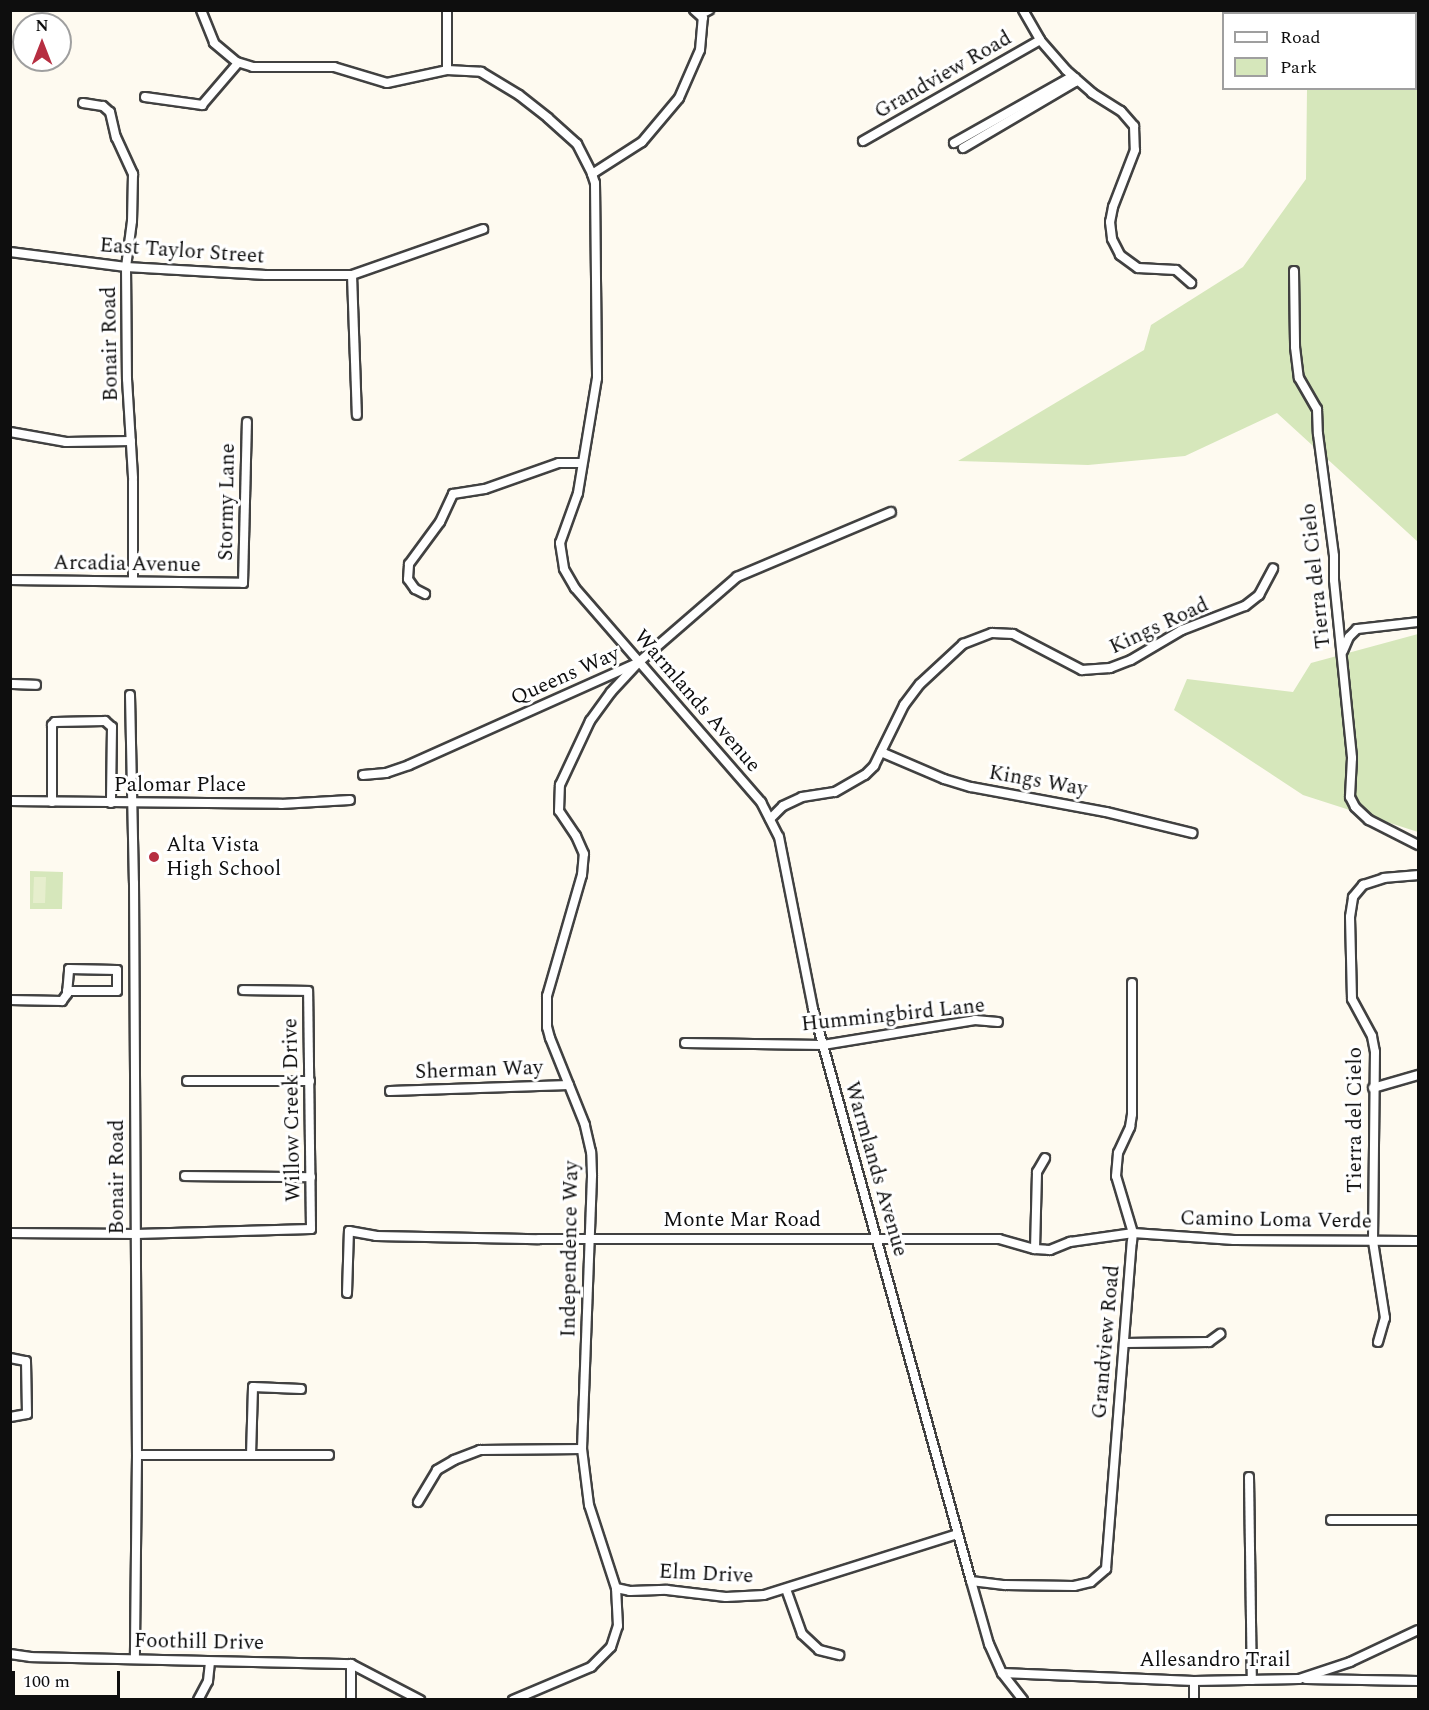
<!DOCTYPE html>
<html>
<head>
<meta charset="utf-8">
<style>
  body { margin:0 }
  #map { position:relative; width:1429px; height:1710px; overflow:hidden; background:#fefaf0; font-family:Spectral,serif }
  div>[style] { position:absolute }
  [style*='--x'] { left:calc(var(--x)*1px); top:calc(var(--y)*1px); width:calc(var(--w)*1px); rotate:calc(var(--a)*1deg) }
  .green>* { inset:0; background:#d6e7bb }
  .pitch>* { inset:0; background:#e6eecd }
  .roads { filter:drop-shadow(2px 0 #414141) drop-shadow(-2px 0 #414141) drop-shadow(0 2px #414141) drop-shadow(0 -2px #414141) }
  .minor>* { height:8px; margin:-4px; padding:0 4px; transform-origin:4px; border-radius:4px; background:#fff }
  .dots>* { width:16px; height:16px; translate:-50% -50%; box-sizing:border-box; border:3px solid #fff; border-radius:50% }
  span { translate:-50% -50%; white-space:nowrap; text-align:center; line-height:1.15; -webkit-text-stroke:6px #fff; paint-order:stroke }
  .street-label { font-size:21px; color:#0e0e0e }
  .poi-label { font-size:21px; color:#0e0e0e }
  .left { translate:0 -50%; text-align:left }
  .frame { position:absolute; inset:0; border:12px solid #0e0e0e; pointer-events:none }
  .legend { position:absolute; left:1222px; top:12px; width:195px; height:78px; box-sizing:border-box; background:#fff; border:2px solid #9f9f9f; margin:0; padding:8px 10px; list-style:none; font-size:18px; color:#0e0e0e }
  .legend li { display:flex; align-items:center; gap:12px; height:30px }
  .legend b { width:30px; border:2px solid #9f9f9f }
  .north { position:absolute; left:12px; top:12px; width:60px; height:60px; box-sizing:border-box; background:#fff; border:2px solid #9f9f9f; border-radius:50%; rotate:0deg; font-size:16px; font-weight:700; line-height:24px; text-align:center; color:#0e0e0e }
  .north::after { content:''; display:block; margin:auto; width:21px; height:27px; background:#b62e41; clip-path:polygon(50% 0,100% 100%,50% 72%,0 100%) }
  .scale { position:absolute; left:12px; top:1671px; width:108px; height:27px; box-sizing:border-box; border:3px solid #0e0e0e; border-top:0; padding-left:8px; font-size:18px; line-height:21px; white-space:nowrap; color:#0e0e0e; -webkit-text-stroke:4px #fff; paint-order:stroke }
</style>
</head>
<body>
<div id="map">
  <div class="green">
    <div style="clip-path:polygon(1418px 38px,1418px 542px,1277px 413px,1185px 456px,1088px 465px,958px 461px,1144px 350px,1151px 325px,1243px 267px,1306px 179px,1307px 89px,1416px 88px,1416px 39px)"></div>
    <div style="clip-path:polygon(1418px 634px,1418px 832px,1303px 795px,1174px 710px,1187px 679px,1293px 692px,1311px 663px)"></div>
    <div style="clip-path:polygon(30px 871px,63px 872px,62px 909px,30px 909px)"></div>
  </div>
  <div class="pitch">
    <div style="clip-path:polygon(34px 877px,46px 877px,45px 903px,33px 903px)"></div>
  </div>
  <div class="roads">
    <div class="minor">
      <div style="--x:201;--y:10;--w:35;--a:68"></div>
      <div style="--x:214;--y:43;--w:30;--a:40"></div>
      <div style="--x:237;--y:62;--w:17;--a:17"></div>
      <div style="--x:253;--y:67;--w:81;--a:0"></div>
      <div style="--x:334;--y:67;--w:55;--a:16.8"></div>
      <div style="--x:387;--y:83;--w:61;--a:-12.2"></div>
      <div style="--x:447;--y:70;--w:34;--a:3"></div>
      <div style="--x:481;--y:72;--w:44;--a:31.2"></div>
      <div style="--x:519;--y:95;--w:37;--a:38"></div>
      <div style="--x:548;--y:118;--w:39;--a:42"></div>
      <div style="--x:577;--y:144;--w:34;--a:63"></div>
      <div style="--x:592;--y:174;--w:9;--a:72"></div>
      <div style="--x:595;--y:183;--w:195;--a:89.4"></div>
      <div style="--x:597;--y:378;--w:117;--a:99.4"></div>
      <div style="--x:578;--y:493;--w:53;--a:109.8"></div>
      <div style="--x:560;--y:543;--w:26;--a:81"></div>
      <div style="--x:564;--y:569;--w:22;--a:60"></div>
      <div style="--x:575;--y:588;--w:284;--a:49"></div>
      <div style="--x:761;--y:802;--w:39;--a:63"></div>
      <div style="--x:779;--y:837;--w:175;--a:78.8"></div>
      <div style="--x:813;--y:1009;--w:593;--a:74.56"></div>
      <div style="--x:971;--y:1581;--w:66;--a:74.1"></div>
      <div style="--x:989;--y:1644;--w:32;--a:66"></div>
      <div style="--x:1002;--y:1673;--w:34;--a:52"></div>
      <div style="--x:447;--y:10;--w:60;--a:90"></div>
      <div style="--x:1023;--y:10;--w:34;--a:60"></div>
      <div style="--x:1040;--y:40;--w:40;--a:49"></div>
      <div style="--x:1066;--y:70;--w:35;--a:41"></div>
      <div style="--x:1092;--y:93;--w:34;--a:32"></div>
      <div style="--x:1121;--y:111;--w:20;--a:49"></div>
      <div style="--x:1134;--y:126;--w:24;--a:88"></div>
      <div style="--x:1135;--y:150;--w:61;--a:111.1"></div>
      <div style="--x:1113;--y:207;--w:15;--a:101"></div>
      <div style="--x:1110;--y:222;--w:17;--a:83"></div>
      <div style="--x:1112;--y:239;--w:18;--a:63"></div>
      <div style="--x:1120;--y:255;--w:22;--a:36"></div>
      <div style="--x:1138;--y:268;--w:38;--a:3"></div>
      <div style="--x:1176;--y:270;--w:20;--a:41"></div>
      <div style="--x:701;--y:14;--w:9;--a:-27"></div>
      <div style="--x:145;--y:97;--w:58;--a:8"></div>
      <div style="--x:202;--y:105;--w:55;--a:-49.4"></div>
      <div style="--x:83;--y:103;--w:20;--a:9"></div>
      <div style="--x:103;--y:106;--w:9;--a:41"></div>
      <div style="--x:110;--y:112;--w:26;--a:77"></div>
      <div style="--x:116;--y:137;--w:41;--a:65.3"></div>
      <div style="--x:133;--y:174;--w:47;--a:91.2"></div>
      <div style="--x:132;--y:221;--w:46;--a:97.4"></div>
      <div style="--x:126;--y:267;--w:112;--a:89.5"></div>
      <div style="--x:127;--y:379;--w:99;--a:86.5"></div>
      <div style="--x:863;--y:141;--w:204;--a:-29.7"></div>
      <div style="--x:954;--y:143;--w:134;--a:-29.4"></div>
      <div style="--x:1071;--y:77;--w:4;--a:14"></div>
      <div style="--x:963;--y:148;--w:130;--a:-30.5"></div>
      <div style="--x:1075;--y:82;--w:4;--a:-90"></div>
      <div style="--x:592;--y:174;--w:59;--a:-32.6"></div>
      <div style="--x:642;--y:142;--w:57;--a:-49.9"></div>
      <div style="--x:679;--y:98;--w:52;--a:-66.4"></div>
      <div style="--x:700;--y:50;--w:32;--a:-85"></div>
      <div style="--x:703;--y:18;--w:12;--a:-138"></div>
      <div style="--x:10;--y:252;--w:117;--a:7.4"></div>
      <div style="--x:126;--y:267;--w:140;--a:3.3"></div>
      <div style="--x:266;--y:275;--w:86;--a:0"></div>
      <div style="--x:352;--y:275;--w:139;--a:-19.3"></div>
      <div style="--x:1294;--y:271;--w:76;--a:89.2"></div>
      <div style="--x:1295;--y:347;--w:31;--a:83"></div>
      <div style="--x:1299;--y:378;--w:36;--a:60"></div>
      <div style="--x:1317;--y:409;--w:25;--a:88"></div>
      <div style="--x:1318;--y:434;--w:123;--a:82.5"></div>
      <div style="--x:1334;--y:556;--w:24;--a:90"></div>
      <div style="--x:1334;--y:580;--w:179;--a:84.2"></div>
      <div style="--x:1352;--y:758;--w:39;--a:93"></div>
      <div style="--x:1350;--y:797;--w:11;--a:63"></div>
      <div style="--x:1355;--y:807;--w:19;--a:43"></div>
      <div style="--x:1369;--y:820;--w:55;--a:27"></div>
      <div style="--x:352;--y:275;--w:140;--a:88"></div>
      <div style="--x:10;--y:432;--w:57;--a:10.1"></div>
      <div style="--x:66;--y:442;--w:65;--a:-0.9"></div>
      <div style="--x:10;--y:580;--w:233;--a:0.7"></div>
      <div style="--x:243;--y:583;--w:161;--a:-88.6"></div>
      <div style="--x:133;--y:581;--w:100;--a:-90"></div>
      <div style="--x:425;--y:594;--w:11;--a:-153"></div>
      <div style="--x:415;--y:589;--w:12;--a:-125"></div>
      <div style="--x:408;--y:579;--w:15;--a:-86"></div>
      <div style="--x:409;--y:564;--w:52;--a:-53.6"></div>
      <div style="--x:440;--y:522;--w:31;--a:-65"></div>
      <div style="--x:453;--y:494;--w:32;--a:-9"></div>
      <div style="--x:485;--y:489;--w:78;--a:-19.4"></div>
      <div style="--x:559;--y:463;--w:23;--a:0"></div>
      <div style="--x:1343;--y:651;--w:15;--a:-67"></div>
      <div style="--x:1349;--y:637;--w:11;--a:-45"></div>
      <div style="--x:1357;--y:629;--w:61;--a:-6.5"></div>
      <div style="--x:10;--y:684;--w:26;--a:2"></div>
      <div style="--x:130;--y:695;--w:188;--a:88.8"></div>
      <div style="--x:134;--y:883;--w:572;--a:89.7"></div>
      <div style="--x:137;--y:1455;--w:204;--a:90.6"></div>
      <div style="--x:881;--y:752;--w:69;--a:23.2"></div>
      <div style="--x:944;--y:779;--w:28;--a:17"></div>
      <div style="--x:971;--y:787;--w:137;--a:10.5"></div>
      <div style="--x:1106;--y:812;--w:89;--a:13.7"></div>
      <div style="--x:363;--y:775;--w:23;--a:-5"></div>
      <div style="--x:386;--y:773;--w:24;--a:-19"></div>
      <div style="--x:409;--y:765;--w:252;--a:-24.1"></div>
      <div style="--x:639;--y:662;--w:130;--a:-40.9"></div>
      <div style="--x:737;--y:577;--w:167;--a:-22.9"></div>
      <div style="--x:10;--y:801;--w:271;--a:0.6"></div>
      <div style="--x:281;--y:804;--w:69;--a:-3.3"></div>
      <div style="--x:52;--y:802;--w:77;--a:-90"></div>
      <div style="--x:52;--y:725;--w:4;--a:-45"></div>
      <div style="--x:55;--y:722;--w:50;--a:-1.1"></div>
      <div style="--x:105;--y:721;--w:9;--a:41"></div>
      <div style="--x:112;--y:727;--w:76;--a:90.8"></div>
      <div style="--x:770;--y:819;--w:18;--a:-45"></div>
      <div style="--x:783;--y:806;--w:21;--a:-25"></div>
      <div style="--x:802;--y:797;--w:33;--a:-9"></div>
      <div style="--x:835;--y:792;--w:34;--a:-30"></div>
      <div style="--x:865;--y:775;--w:13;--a:-45"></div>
      <div style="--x:874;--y:766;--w:68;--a:-63.8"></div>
      <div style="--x:904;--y:705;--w:26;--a:-53"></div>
      <div style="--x:920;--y:684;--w:59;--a:-42.9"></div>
      <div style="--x:963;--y:644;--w:31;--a:-21"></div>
      <div style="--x:992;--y:633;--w:21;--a:3"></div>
      <div style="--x:1013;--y:634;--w:78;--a:27.6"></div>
      <div style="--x:1082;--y:670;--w:28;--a:-4"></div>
      <div style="--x:1110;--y:668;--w:22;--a:-21"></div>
      <div style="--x:1131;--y:660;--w:59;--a:-30.5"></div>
      <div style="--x:1182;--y:630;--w:67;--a:-20.9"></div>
      <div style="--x:1245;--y:606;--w:18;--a:-38"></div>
      <div style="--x:1259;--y:595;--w:30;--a:-62"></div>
      <div style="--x:10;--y:1000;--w:52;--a:1.1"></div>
      <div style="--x:62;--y:1001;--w:9;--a:-54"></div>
      <div style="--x:67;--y:994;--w:25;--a:-85"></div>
      <div style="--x:69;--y:969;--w:48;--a:1.2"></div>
      <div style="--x:117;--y:970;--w:21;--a:90"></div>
      <div style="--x:117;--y:991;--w:50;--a:180"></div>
      <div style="--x:685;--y:1043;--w:138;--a:0.8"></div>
      <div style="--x:823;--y:1045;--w:154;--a:-9.3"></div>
      <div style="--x:975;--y:1020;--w:23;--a:5"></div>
      <div style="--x:187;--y:1081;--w:123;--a:0"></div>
      <div style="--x:1373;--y:1088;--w:47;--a:-16.1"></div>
      <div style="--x:390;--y:1091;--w:179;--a:-1.9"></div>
      <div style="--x:185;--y:1176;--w:126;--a:0.5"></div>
      <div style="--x:10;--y:1233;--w:126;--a:0.5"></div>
      <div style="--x:136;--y:1234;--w:175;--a:-1.6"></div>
      <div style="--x:311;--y:1229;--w:238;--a:-90.7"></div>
      <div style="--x:308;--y:991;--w:65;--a:-179.1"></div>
      <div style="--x:1035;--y:1249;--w:77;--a:-88.5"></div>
      <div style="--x:1037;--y:1172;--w:16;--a:-60"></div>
      <div style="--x:347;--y:1293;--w:62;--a:-88.2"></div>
      <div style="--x:349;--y:1231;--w:27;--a:10"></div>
      <div style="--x:376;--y:1236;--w:163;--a:1.1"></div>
      <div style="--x:539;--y:1239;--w:460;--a:0"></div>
      <div style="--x:999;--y:1239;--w:37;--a:16"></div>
      <div style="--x:1035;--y:1249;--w:15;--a:4"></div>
      <div style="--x:1050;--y:1250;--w:22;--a:-22"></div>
      <div style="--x:1070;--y:1242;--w:64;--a:-8.1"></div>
      <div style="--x:1133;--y:1233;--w:101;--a:4"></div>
      <div style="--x:1234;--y:1240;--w:184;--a:0.3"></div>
      <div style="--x:1378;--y:1342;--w:25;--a:-74"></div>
      <div style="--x:1385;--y:1318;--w:78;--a:-98.9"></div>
      <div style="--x:1373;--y:1241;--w:189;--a:-89.4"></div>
      <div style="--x:1375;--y:1052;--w:16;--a:-101"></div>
      <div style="--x:1372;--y:1036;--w:42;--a:-118.4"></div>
      <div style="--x:1352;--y:999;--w:82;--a:-91.4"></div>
      <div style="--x:1350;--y:917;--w:20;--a:-81"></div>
      <div style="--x:1353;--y:897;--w:16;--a:-50"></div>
      <div style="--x:1363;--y:885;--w:22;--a:-18"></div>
      <div style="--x:1384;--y:878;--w:34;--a:-5"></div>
      <div style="--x:1125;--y:1343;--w:84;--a:-0.7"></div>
      <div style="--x:1209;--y:1342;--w:14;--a:-36"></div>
      <div style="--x:10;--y:1358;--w:16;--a:11"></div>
      <div style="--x:26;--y:1361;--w:53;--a:88.9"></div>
      <div style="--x:27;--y:1414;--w:17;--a:170"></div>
      <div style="--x:137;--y:1455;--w:192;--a:0"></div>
      <div style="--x:251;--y:1455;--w:68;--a:-88.3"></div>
      <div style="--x:253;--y:1387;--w:48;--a:2.4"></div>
      <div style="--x:1249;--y:1477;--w:203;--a:89.2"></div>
      <div style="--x:418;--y:1502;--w:37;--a:-59"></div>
      <div style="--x:437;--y:1470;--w:20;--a:-30"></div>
      <div style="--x:454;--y:1460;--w:28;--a:-21"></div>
      <div style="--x:480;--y:1450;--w:102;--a:-0.6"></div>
      <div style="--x:1331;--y:1520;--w:87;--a:0"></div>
      <div style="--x:971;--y:1581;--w:34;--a:7"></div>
      <div style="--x:1005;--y:1585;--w:69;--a:0.8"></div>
      <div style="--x:1074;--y:1586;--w:17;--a:-13"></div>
      <div style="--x:1091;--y:1582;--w:20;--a:-41"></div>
      <div style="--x:1106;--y:1569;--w:328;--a:-85.5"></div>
      <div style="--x:1132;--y:1242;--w:9;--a:-84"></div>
      <div style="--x:1133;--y:1233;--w:59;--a:-106.6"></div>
      <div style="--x:1116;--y:1176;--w:23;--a:-85"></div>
      <div style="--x:1118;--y:1153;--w:29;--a:-65"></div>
      <div style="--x:1130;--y:1127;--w:13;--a:-81"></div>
      <div style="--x:1132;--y:1114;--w:131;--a:-90"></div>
      <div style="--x:616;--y:1588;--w:14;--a:12"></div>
      <div style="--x:630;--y:1591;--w:37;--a:-2"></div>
      <div style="--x:667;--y:1590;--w:59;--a:6.8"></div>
      <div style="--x:726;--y:1597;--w:38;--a:-3"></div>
      <div style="--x:764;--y:1595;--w:203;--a:-17.5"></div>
      <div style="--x:786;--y:1589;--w:48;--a:70.4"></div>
      <div style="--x:802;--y:1634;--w:23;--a:43"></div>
      <div style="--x:819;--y:1650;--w:21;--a:14"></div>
      <div style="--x:10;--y:1654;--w:21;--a:8"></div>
      <div style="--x:31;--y:1657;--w:320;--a:1.3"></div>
      <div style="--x:351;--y:1664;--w:36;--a:90"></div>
      <div style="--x:351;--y:1664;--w:78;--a:27.6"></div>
      <div style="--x:1002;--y:1673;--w:192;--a:2.4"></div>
      <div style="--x:1194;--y:1681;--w:105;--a:-1.1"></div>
      <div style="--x:1299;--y:1679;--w:54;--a:-18.4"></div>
      <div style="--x:1350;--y:1662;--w:75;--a:-25.2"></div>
      <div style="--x:1306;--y:1679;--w:112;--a:1"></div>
      <div style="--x:198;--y:1700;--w:21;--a:-62"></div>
      <div style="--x:208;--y:1681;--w:19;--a:-84"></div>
      <div style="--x:513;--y:1700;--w:85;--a:-22.9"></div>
      <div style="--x:591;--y:1667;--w:28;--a:-45"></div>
      <div style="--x:611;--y:1647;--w:22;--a:-72"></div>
      <div style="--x:618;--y:1626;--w:38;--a:-93"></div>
      <div style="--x:616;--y:1588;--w:87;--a:-108"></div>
      <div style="--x:589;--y:1505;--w:56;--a:-97.1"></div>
      <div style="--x:582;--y:1449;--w:274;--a:-87.9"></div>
      <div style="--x:592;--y:1175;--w:23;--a:-92"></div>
      <div style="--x:591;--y:1152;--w:28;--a:-103"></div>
      <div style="--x:585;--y:1125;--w:94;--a:-111.9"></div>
      <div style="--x:550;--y:1038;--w:11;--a:-105"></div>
      <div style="--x:547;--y:1027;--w:31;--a:-90"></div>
      <div style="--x:547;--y:996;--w:126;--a:-73.9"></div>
      <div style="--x:582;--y:875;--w:21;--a:-85"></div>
      <div style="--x:584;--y:854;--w:20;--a:-114"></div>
      <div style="--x:576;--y:836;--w:30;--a:-124"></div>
      <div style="--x:559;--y:811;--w:26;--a:-88"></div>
      <div style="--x:560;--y:785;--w:71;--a:-64.9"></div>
      <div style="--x:590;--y:721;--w:36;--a:-54"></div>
      <div style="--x:611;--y:692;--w:41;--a:-47"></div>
      <div style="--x:1194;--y:1700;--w:19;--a:-90"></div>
    </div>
  </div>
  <div class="dots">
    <div style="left:154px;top:857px;background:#b62e41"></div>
  </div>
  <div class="street-label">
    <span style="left:943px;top:75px;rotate:-30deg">Grandview Road</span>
    <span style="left:182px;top:251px;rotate:4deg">East Taylor Street</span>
    <span style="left:110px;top:344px;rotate:-91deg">Bonair Road</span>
    <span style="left:227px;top:502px;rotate:-89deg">Stormy Lane</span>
    <span style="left:127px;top:564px;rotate:1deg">Arcadia Avenue</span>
    <span style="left:1316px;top:576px;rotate:-96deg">Tierra del Cielo</span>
    <span style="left:1159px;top:626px;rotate:-25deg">Kings Road</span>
    <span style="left:565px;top:676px;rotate:-24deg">Queens Way</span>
    <span style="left:697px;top:701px;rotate:49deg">Warmlands Avenue</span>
    <span style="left:1038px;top:781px;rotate:10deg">Kings Way</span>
    <span style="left:180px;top:785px">Palomar Place</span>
    <span style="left:893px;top:1015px;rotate:-6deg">Hummingbird Lane</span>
    <span style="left:479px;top:1070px;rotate:-2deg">Sherman Way</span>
    <span style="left:292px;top:1110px;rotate:-91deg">Willow Creek Drive</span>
    <span style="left:1355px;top:1120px;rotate:-90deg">Tierra del Cielo</span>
    <span style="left:876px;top:1169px;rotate:74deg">Warmlands Avenue</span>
    <span style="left:117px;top:1177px;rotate:-90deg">Bonair Road</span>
    <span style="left:742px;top:1220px">Monte Mar Road</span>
    <span style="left:1276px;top:1220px;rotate:1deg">Camino Loma Verde</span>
    <span style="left:570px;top:1249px;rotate:-89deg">Independence Way</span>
    <span style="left:1106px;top:1342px;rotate:-85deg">Grandview Road</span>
    <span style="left:706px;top:1574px;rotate:3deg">Elm Drive</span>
    <span style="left:199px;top:1642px;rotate:1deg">Foothill Drive</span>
    <span style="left:1215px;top:1660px">Allesandro Trail</span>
  </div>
  <div class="poi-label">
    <span class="left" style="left:166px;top:857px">Alta Vista<br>High School</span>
  </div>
  <div class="frame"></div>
  <ul class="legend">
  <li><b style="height:8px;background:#fff"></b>Road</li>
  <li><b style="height:16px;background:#d6e7bb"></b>Park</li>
  </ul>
  <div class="north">N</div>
  <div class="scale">100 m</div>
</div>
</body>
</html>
